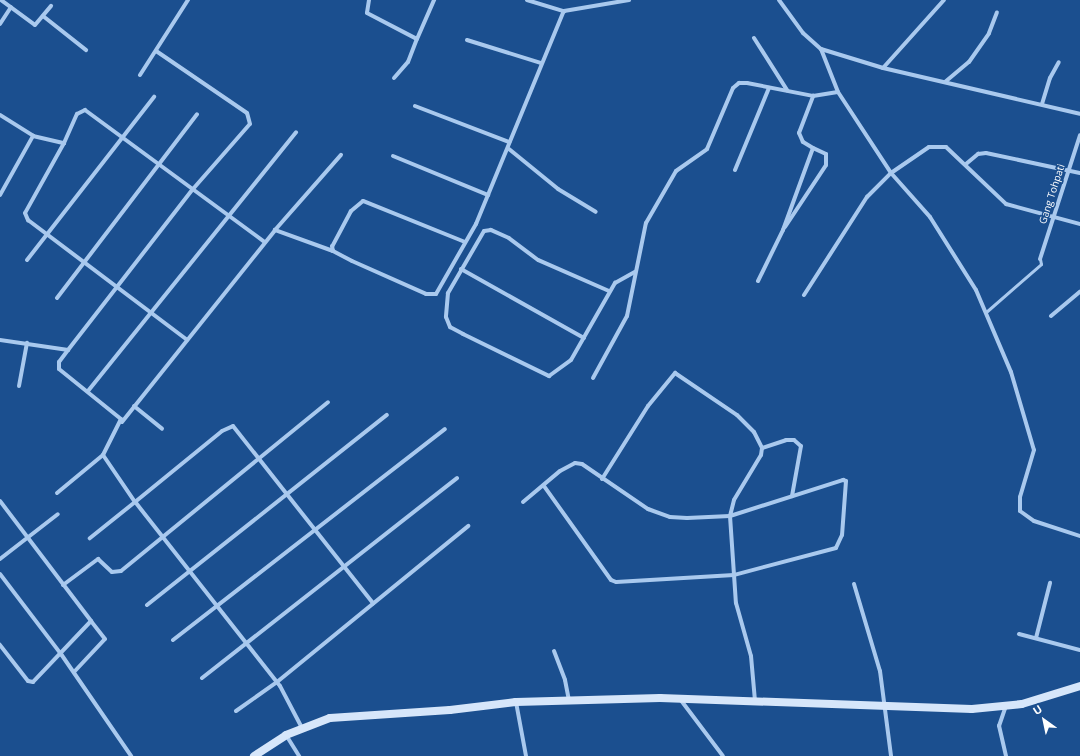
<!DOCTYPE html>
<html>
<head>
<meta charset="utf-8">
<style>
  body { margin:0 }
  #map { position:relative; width:1080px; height:756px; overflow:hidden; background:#1b4f8f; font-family:"Open Sans",sans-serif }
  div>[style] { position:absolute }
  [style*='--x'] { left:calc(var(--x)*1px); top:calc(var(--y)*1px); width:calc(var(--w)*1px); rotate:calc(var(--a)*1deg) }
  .lane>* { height:3px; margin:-1.5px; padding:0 1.5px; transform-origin:1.5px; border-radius:1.5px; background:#a9c9ee }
  .street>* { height:4px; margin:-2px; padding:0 2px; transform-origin:2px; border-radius:2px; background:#a9c9ee }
  .secondary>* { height:8px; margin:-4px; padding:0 4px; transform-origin:4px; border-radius:4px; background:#d6e6fa }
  span { translate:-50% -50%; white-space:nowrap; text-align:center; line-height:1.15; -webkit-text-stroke:3px #1b4f8f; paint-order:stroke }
  .street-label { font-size:10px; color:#fff }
  .north { position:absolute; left:1024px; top:700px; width:40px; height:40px; -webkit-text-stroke:3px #1b4f8f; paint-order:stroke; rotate:327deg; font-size:11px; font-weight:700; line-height:16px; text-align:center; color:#fff }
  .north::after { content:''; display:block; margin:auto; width:14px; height:18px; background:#fff; clip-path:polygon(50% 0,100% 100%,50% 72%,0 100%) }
</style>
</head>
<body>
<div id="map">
  <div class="lane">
    <div style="--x:986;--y:312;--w:73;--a:-41.1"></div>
    <div style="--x:1041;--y:264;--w:5;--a:-101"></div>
  </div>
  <div class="street">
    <div style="--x:1;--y:0;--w:42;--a:36.3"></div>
    <div style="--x:35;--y:25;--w:25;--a:-50"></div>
    <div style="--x:369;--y:0;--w:13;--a:99"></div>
    <div style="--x:367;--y:13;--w:56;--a:27.5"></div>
    <div style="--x:417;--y:39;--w:43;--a:-66.4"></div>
    <div style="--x:527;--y:0;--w:39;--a:17"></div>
    <div style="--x:564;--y:11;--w:66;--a:-9.6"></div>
    <div style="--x:779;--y:0;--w:41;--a:54"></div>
    <div style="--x:803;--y:33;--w:24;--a:42"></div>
    <div style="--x:821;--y:49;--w:65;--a:17"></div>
    <div style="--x:883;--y:68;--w:202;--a:13.1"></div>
    <div style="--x:43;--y:16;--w:55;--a:38.3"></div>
    <div style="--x:0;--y:24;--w:20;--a:-57"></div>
    <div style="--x:754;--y:38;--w:62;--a:57.6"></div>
    <div style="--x:467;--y:40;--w:77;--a:17.3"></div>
    <div style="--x:821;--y:49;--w:46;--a:68.4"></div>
    <div style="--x:838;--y:92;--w:97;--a:56.8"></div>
    <div style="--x:891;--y:173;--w:59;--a:48.4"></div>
    <div style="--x:930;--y:217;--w:86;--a:57.8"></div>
    <div style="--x:976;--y:290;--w:89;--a:66.9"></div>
    <div style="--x:1011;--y:372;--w:81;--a:73.6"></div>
    <div style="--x:1034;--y:450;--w:49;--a:106.6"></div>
    <div style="--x:1020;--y:497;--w:14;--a:90"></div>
    <div style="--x:1020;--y:511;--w:17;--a:36"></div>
    <div style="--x:1034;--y:521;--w:48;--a:18.1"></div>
    <div style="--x:883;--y:68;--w:91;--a:-48.1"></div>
    <div style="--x:140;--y:75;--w:89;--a:-57.4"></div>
    <div style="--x:394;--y:78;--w:21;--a:-49"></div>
    <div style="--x:408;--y:62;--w:25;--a:-69"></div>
    <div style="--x:945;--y:82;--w:31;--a:-40"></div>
    <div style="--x:969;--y:62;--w:35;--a:-55"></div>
    <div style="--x:989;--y:33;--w:22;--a:-69"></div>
    <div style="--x:1042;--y:104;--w:27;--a:-73"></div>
    <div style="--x:1050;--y:78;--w:18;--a:-61"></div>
    <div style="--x:415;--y:106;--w:101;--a:21"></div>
    <div style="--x:0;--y:115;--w:39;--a:32"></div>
    <div style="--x:33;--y:136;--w:32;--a:13"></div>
    <div style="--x:64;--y:143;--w:32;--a:-66"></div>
    <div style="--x:77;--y:114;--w:9;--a:-27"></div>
    <div style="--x:85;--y:110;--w:223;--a:36.3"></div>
    <div style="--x:64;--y:143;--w:80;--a:119.1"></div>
    <div style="--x:25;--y:213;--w:8;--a:67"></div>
    <div style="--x:28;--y:220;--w:199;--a:37"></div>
    <div style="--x:509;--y:149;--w:63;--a:39.2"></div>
    <div style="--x:558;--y:189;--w:44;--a:31.2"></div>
    <div style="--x:393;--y:156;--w:103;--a:22.3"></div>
    <div style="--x:966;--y:164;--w:16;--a:-40"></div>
    <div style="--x:978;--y:154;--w:8;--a:-7"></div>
    <div style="--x:986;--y:153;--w:96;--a:12"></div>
    <div style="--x:735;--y:170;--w:89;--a:-67.5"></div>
    <div style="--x:0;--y:195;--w:68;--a:-60.8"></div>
    <div style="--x:785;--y:227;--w:74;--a:-56.5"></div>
    <div style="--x:826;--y:165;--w:11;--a:-90"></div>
    <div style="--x:826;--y:154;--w:14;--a:-155"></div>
    <div style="--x:465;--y:242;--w:110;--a:-158.1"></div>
    <div style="--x:363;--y:201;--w:16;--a:140"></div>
    <div style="--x:351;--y:211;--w:40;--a:118"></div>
    <div style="--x:332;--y:246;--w:5;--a:79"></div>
    <div style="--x:333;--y:251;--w:21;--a:28"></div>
    <div style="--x:352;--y:261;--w:81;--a:24"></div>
    <div style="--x:426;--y:294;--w:10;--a:0"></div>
    <div style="--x:436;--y:294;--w:81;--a:-60.3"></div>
    <div style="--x:476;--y:224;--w:230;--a:-67.6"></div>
    <div style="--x:333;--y:251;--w:62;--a:-160.1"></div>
    <div style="--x:275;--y:230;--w:100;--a:-48.7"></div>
    <div style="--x:1040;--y:259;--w:130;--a:-72.1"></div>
    <div style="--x:27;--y:260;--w:207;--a:-52.1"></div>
    <div style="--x:461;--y:269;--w:141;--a:29.3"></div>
    <div style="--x:758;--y:281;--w:57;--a:-63.9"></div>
    <div style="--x:783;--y:230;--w:87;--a:-69.9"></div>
    <div style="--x:813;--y:148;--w:12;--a:-149"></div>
    <div style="--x:803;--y:142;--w:10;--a:-114"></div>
    <div style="--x:799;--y:133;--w:40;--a:-69"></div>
    <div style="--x:609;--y:291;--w:77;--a:-156.4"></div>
    <div style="--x:538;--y:260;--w:36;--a:-143"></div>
    <div style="--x:509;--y:238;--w:20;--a:-156"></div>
    <div style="--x:491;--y:230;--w:7;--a:172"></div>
    <div style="--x:484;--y:231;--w:72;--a:120.1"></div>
    <div style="--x:448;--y:293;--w:24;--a:95"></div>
    <div style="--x:446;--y:317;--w:11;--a:68"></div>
    <div style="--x:450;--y:327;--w:15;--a:28"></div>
    <div style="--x:463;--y:334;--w:96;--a:26"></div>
    <div style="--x:549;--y:376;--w:27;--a:-36"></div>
    <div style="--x:571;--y:360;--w:89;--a:-60.3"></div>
    <div style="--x:615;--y:283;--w:23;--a:-29"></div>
    <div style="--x:804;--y:295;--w:117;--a:-57.3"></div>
    <div style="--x:867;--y:197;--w:34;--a:-45"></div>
    <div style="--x:891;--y:173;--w:46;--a:-34.4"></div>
    <div style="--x:929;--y:147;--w:17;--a:0"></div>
    <div style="--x:946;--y:147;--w:83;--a:43.5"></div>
    <div style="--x:1006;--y:204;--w:77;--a:15.1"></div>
    <div style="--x:57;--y:298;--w:231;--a:-52.7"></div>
    <div style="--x:1051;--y:316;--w:38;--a:-40"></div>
    <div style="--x:0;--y:340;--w:69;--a:8.4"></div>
    <div style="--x:68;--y:350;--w:15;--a:127"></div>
    <div style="--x:59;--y:362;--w:7;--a:90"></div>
    <div style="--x:59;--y:369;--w:80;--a:38.9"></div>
    <div style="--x:121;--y:419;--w:40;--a:116.6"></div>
    <div style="--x:103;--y:455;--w:57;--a:55.8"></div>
    <div style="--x:135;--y:502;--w:58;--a:141.3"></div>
    <div style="--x:68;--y:350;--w:204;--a:-52.2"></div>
    <div style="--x:193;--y:189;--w:86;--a:-48.8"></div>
    <div style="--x:250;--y:124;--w:11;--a:-105"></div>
    <div style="--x:247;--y:113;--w:110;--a:-145.7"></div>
    <div style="--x:593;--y:378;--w:71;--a:-61.3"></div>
    <div style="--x:627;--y:316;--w:95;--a:-78.5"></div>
    <div style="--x:646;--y:223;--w:60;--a:-60"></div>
    <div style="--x:676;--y:171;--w:38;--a:-35"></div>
    <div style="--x:707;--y:149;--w:66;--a:-66.9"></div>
    <div style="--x:733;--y:88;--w:8;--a:-40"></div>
    <div style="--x:739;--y:83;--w:8;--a:0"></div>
    <div style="--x:747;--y:83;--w:67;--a:11.1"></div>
    <div style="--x:813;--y:96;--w:25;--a:-9"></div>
    <div style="--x:19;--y:386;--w:44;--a:-79.5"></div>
    <div style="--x:88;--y:391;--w:332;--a:-51.2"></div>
    <div style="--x:134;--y:406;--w:36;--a:39"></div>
    <div style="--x:122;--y:422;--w:246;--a:-51.4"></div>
    <div style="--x:762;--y:448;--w:25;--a:-18"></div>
    <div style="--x:786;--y:440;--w:8;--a:0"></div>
    <div style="--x:794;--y:440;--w:9;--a:41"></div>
    <div style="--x:801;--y:446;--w:51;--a:100.2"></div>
    <div style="--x:602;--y:479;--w:86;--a:-57.8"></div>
    <div style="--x:648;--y:406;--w:43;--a:-50.7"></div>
    <div style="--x:675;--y:373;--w:75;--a:34.1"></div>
    <div style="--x:737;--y:415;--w:24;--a:45"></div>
    <div style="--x:754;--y:432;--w:18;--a:63"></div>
    <div style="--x:762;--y:448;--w:7;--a:98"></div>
    <div style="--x:761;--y:455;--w:52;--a:121"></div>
    <div style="--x:734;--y:500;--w:16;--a:104"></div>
    <div style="--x:730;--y:516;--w:87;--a:86.1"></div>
    <div style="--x:736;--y:603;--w:55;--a:74.2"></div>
    <div style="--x:751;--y:656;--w:45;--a:84.9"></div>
    <div style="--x:57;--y:493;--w:60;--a:-39.6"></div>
    <div style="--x:0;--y:501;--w:151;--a:52.8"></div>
    <div style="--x:91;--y:621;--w:84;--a:133.6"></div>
    <div style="--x:33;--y:682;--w:5;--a:-169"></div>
    <div style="--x:28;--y:681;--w:46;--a:-127.9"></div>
    <div style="--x:523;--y:502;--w:48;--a:-40"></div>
    <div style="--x:560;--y:471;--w:17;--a:-28"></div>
    <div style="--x:575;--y:463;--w:7;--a:8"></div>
    <div style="--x:582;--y:464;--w:80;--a:34.3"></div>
    <div style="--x:648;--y:509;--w:23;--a:20"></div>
    <div style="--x:670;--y:517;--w:17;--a:3"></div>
    <div style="--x:687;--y:518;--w:43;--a:-2.7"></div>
    <div style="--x:730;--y:516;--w:119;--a:-17.7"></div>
    <div style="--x:843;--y:480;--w:3;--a:18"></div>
    <div style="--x:846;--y:481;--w:54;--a:94.2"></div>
    <div style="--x:842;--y:535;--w:14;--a:115"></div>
    <div style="--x:836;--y:548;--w:106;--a:165.2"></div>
    <div style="--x:734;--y:575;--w:118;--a:176.6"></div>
    <div style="--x:616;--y:582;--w:5;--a:-158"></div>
    <div style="--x:611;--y:580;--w:115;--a:-125.5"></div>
    <div style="--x:0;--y:559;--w:73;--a:-37.8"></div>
    <div style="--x:0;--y:574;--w:101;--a:52.7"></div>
    <div style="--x:61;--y:654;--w:124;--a:55.5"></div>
    <div style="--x:854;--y:584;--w:91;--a:73.4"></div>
    <div style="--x:880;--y:671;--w:86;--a:82.6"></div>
    <div style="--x:63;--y:585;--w:44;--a:-36.6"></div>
    <div style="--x:98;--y:559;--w:19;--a:43"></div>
    <div style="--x:112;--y:572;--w:9;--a:-6"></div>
    <div style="--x:121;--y:571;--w:267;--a:-39.2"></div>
    <div style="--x:147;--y:605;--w:306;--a:-38.4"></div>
    <div style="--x:1019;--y:634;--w:63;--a:14.7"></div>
    <div style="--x:1036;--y:638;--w:57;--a:-75.7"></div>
    <div style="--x:173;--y:640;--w:344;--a:-37.8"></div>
    <div style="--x:554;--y:651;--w:31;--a:69"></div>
    <div style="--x:565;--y:680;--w:20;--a:79"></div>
    <div style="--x:74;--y:672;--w:45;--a:-46.8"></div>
    <div style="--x:105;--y:639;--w:23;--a:-128"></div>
    <div style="--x:202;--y:678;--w:324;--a:-38.1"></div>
    <div style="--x:680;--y:699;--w:71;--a:53"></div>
    <div style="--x:516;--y:702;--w:55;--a:79.5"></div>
    <div style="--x:236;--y:711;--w:50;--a:-35.3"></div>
    <div style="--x:277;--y:682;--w:247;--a:-39.2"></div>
    <div style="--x:302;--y:728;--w:47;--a:-117.6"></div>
    <div style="--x:280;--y:686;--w:234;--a:-128.2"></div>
    <div style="--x:135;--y:502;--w:112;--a:-39.2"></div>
    <div style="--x:222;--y:431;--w:12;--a:-24"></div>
    <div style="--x:233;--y:426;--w:226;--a:51.7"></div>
    <div style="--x:286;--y:735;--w:25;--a:58"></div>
    <div style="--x:1006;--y:756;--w:31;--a:-103"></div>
    <div style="--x:999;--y:726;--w:21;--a:-71"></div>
  </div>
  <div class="secondary">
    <div style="--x:254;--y:756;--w:38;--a:-33"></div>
    <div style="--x:286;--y:735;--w:47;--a:-21.1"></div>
    <div style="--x:330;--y:718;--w:120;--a:-3.8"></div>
    <div style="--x:450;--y:710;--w:66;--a:-6.9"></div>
    <div style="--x:516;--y:702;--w:144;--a:-1.6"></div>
    <div style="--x:660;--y:698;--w:312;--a:2"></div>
    <div style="--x:972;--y:709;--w:50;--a:-5.7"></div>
    <div style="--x:1022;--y:704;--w:61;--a:-17.2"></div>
  </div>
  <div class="street-label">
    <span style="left:1052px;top:194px;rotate:-72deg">Gang Tohpati</span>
  </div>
  <div class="north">U</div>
</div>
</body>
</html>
